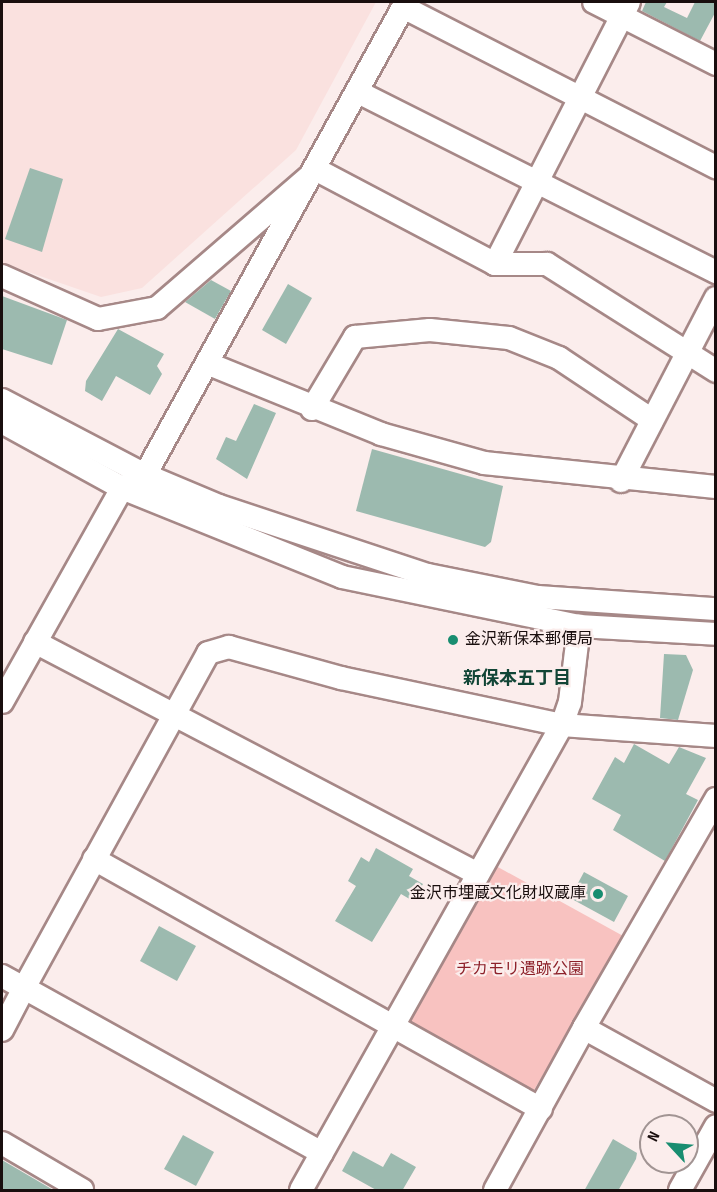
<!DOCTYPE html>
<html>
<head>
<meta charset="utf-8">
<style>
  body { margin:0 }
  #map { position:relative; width:717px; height:1192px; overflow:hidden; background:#fbedec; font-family:"Sofia Sans Condensed","Noto Sans JP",sans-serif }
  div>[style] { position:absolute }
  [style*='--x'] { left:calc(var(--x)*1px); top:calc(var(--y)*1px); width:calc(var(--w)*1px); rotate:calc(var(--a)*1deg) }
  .built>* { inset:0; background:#fae1df }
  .green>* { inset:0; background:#f8c2c0 }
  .building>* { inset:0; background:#9cbaaf }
  .roads { filter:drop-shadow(2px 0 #a68887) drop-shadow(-2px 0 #a68887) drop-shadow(0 2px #a68887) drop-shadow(0 -2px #a68887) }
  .minor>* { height:22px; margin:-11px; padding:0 11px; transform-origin:11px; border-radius:11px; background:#fff }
  .dots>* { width:16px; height:16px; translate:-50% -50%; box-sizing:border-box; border:3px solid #fbedec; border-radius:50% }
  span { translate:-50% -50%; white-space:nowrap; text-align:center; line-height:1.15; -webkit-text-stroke:4.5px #fbedec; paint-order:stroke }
  .poi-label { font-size:16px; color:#190e0e }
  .left { translate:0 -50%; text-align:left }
  .right { translate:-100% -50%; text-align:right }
  .park-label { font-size:16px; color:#8d212a }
  .neighbourhood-label { font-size:18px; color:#114536; font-weight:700 }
  .frame { position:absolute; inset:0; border:3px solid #190e0e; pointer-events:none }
  .north { position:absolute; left:639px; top:1114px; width:60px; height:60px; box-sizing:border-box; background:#fbedec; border:2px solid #a19493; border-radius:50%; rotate:296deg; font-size:16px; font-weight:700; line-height:24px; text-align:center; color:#190e0e }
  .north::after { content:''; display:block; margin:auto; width:21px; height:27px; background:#188d70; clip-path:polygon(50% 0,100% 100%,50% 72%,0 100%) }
</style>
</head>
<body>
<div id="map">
  <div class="built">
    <div style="clip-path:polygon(2px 2px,376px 2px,296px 150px,142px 288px,101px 297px,2px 263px)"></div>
  </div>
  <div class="green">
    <div style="clip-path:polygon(496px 866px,625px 937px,534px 1090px,406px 1023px)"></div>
  </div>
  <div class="building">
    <div style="clip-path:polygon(646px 2px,667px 2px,664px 7px,687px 18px,695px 2px,716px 2px,716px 11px,700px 41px,642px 11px)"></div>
    <div style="clip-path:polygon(30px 168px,63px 179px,42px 252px,5px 239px)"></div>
    <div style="clip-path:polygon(211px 280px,231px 291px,215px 319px,185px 302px)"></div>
    <div style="clip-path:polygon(288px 284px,312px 298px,286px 344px,262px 330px)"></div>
    <div style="clip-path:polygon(2px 296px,67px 320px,52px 365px,2px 349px)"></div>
    <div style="clip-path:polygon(118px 329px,164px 354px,157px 366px,162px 374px,150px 395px,116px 376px,102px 401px,85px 391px,86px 381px)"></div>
    <div style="clip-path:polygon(254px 404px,276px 413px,247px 479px,216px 459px,226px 437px,236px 441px)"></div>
    <div style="clip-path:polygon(372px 449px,503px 486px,491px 542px,485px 547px,356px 511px)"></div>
    <div style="clip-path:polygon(664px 654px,686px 655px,693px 670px,678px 720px,660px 718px)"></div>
    <div style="clip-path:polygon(634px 744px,669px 764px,679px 747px,706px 758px,686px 794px,698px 800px,665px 861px,613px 830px,621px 815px,592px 799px,615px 757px,624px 763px)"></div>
    <div style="clip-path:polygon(376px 848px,413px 869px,409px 876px,423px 884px,413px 901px,401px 894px,372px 942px,335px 921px,356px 886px,348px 881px,361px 857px,369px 862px)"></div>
    <div style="clip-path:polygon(584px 872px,628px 896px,614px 922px,570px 898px)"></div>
    <div style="clip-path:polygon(159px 926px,196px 946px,177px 981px,140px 961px)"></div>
    <div style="clip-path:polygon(183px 1135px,214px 1152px,196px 1186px,164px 1169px)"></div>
    <div style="clip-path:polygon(613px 1139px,637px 1153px,636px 1159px,618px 1191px,584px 1191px)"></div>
    <div style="clip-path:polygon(353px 1151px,383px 1167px,391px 1153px,416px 1167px,402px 1191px,378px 1191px,342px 1171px)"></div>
    <div style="clip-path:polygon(2px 1160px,55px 1191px,2px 1191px)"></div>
  </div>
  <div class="roads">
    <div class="minor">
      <div style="--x:594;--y:2;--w:137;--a:26.9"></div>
      <div style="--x:403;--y:7;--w:352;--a:27.1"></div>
      <div style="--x:358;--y:92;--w:401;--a:26.7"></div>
      <div style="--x:495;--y:264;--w:294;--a:-62.9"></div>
      <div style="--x:2;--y:276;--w:105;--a:24.1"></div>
      <div style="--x:98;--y:319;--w:60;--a:-10.6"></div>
      <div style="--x:157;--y:308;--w:211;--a:-40.8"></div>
      <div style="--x:317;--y:170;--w:201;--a:27.8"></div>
      <div style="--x:495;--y:264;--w:52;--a:0"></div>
      <div style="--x:547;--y:264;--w:200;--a:32.3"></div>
      <div style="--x:209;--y:364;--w:186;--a:22.1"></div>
      <div style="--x:381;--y:434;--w:107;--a:15.7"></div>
      <div style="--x:484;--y:463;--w:233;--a:5.9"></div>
      <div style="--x:2;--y:400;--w:161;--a:27.7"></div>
      <div style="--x:145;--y:475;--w:80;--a:22.7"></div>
      <div style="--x:219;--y:506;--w:220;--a:18.3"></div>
      <div style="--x:428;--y:575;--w:112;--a:11.3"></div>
      <div style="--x:538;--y:597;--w:178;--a:3.9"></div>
      <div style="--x:312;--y:409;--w:84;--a:-59.2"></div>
      <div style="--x:355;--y:337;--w:75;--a:-5.3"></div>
      <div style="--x:430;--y:330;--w:79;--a:5.8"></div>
      <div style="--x:509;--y:338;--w:54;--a:21.8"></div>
      <div style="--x:559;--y:358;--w:112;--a:33.7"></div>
      <div style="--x:2;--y:422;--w:137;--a:28.8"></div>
      <div style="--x:122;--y:488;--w:237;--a:22"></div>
      <div style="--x:342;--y:577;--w:242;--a:11.7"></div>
      <div style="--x:579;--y:626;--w:137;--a:3.3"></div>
      <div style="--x:621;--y:481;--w:206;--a:-62.6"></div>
      <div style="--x:35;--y:642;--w:500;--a:27.64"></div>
      <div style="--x:2;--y:702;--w:245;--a:-60.7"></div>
      <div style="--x:122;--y:488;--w:26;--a:-29"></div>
      <div style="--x:145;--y:475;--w:540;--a:-61.11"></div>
      <div style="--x:716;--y:799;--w:264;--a:120"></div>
      <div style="--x:584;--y:1028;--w:151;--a:28.9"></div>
      <div style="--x:94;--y:859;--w:512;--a:29.22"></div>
      <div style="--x:2;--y:976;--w:25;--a:29"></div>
      <div style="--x:24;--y:988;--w:47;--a:117.6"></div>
      <div style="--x:2;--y:1143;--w:93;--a:30.4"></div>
      <div style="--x:322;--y:1153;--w:341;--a:-151"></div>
      <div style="--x:24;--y:988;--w:382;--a:-61.2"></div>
      <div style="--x:208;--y:653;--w:22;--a:-16"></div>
      <div style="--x:229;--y:647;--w:116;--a:15.5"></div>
      <div style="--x:341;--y:678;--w:226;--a:12"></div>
      <div style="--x:562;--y:725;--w:24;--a:-71"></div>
      <div style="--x:570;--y:702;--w:77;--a:-83.2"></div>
      <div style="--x:301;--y:1190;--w:533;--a:-60.69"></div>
      <div style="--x:562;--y:725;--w:154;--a:4.1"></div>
      <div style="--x:495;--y:1190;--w:185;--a:-61.2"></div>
      <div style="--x:680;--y:1190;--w:73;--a:-60.6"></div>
    </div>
  </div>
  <div class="dots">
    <div style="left:453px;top:640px;background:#188d70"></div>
    <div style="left:598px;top:894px;background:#188d70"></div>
  </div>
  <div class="poi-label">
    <span class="left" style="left:465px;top:640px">金沢新保本郵便局</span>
    <span class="right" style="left:586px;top:894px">金沢市埋蔵文化財収蔵庫</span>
  </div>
  <div class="park-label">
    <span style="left:520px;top:970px">チカモリ遺跡公園</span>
  </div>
  <div class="neighbourhood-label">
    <span style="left:517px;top:679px">新保本五丁目</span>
  </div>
  <div class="frame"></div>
  <div class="north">N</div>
</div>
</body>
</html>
